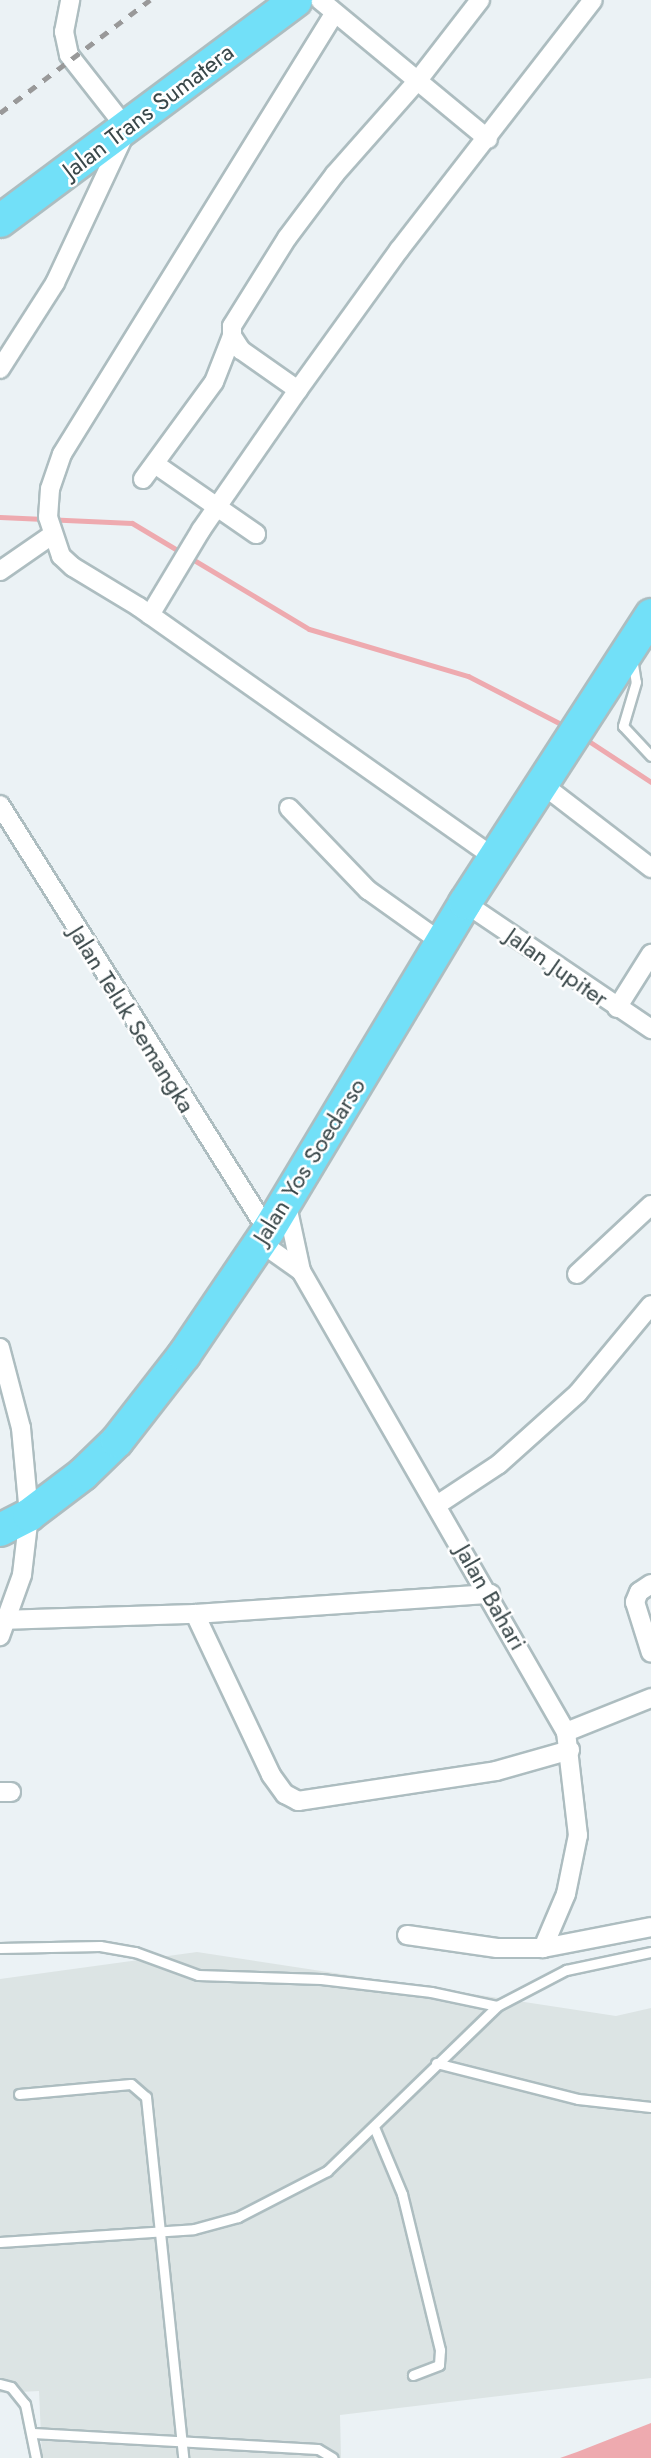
<!DOCTYPE html>
<html>
<head>
<meta charset="utf-8">
<style>
  body { margin:0 }
  #map { position:relative; width:651px; height:2458px; overflow:hidden; background:#ebf2f5; font-family:Jost,sans-serif }
  div>[style] { position:absolute }
  [style*='--x'] { left:calc(var(--x)*1px); top:calc(var(--y)*1px); width:calc(var(--w)*1px); rotate:calc(var(--a)*1deg) }
  .industrial>* { inset:0; background:#dce4e4 }
  .water>* { inset:0; background:#eeaaaf }
  .stream>* { height:5px; margin:-2.5px; padding:0 2.5px; transform-origin:2.5px; border-radius:2.5px; background:#eeaaaf }
  .roads { filter:drop-shadow(2px 0 #adbdc0) drop-shadow(-2px 0 #adbdc0) drop-shadow(0 2px #adbdc0) drop-shadow(0 -2px #adbdc0) }
  .lane>* { height:9px; margin:-4.5px; padding:0 4.5px; transform-origin:4.5px; border-radius:4.5px; background:#fff }
  .street>* { height:18px; margin:-9px; padding:0 9px; transform-origin:9px; border-radius:9px; background:#fff }
  .highway>* { height:32px; margin:-16px; padding:0 16px; transform-origin:16px; border-radius:16px; background:#72e0f8 }
  .rail>* { height:5px; margin-top:-2.5px; transform-origin:0; background:repeating-linear-gradient(90deg,#999 0 9px,transparent 0 18px) }
  span { translate:-50% -50%; white-space:nowrap; text-align:center; line-height:1.15; -webkit-text-stroke:5px #fff; paint-order:stroke }
  .street-label { font-size:24px; color:#394749 }
</style>
</head>
<body>
<div id="map">
  <div class="industrial">
    <div style="clip-path:polygon(197px 1952px,616px 2016px,651px 2008px,651px 2378px,340px 2415px,341px 2458px,42px 2458px,39px 2391px,0 2393px,0 1979px)"></div>
  </div>
  <div class="water">
    <div style="clip-path:polygon(651px 2423px,651px 2458px,560px 2458px,577px 2452px)"></div>
  </div>
  <div class="stream">
    <div style="--x:0;--y:517;--w:132;--a:2.6"></div>
    <div style="--x:132;--y:523;--w:206;--a:30.9"></div>
    <div style="--x:309;--y:629;--w:166;--a:16.5"></div>
    <div style="--x:468;--y:676;--w:111;--a:27.3"></div>
    <div style="--x:584;--y:738;--w:80;--a:33.3"></div>
  </div>
  <div class="roads">
    <div class="lane">
      <div style="--x:632;--y:658;--w:24;--a:81"></div>
      <div style="--x:636;--y:682;--w:46;--a:106.5"></div>
      <div style="--x:623;--y:726;--w:41;--a:47"></div>
      <div style="--x:0;--y:1948;--w:100;--a:-1.1"></div>
      <div style="--x:100;--y:1946;--w:36;--a:10"></div>
      <div style="--x:135;--y:1952;--w:67;--a:20.1"></div>
      <div style="--x:198;--y:1975;--w:123;--a:1.9"></div>
      <div style="--x:321;--y:1979;--w:111;--a:6.7"></div>
      <div style="--x:431;--y:1992;--w:67;--a:12"></div>
      <div style="--x:436;--y:2063;--w:146;--a:14.2"></div>
      <div style="--x:578;--y:2099;--w:73;--a:6.3"></div>
      <div style="--x:19;--y:2094;--w:112;--a:-5.1"></div>
      <div style="--x:131;--y:2084;--w:20;--a:41"></div>
      <div style="--x:146;--y:2097;--w:363;--a:84.1"></div>
      <div style="--x:374;--y:2127;--w:73;--a:67.3"></div>
      <div style="--x:402;--y:2194;--w:161;--a:76.3"></div>
      <div style="--x:440;--y:2350;--w:15;--a:94"></div>
      <div style="--x:439;--y:2365;--w:28;--a:159"></div>
      <div style="--x:0;--y:2242;--w:194;--a:-3.8"></div>
      <div style="--x:194;--y:2229;--w:46;--a:-15.3"></div>
      <div style="--x:238;--y:2217;--w:100;--a:-27.3"></div>
      <div style="--x:327;--y:2171;--w:237;--a:-44.1"></div>
      <div style="--x:497;--y:2006;--w:78;--a:-27.6"></div>
      <div style="--x:566;--y:1970;--w:87;--a:-12"></div>
      <div style="--x:0;--y:2384;--w:11;--a:15"></div>
      <div style="--x:11;--y:2387;--w:22;--a:51"></div>
      <div style="--x:25;--y:2404;--w:55;--a:78.5"></div>
      <div style="--x:33;--y:2433;--w:285;--a:3.2"></div>
      <div style="--x:318;--y:2449;--w:17;--a:31"></div>
    </div>
    <div class="street">
      <div style="--x:320;--y:0;--w:218;--a:39.6"></div>
      <div style="--x:334;--y:14;--w:517;--a:121.72"></div>
      <div style="--x:62;--y:454;--w:37;--a:109"></div>
      <div style="--x:50;--y:489;--w:28;--a:94"></div>
      <div style="--x:48;--y:517;--w:41;--a:71.6"></div>
      <div style="--x:61;--y:556;--w:16;--a:43"></div>
      <div style="--x:73;--y:567;--w:77;--a:31.2"></div>
      <div style="--x:139;--y:607;--w:436;--a:35.2"></div>
      <div style="--x:0;--y:369;--w:102;--a:-57.4"></div>
      <div style="--x:55;--y:283;--w:170;--a:-64.9"></div>
      <div style="--x:127;--y:129;--w:94;--a:-128.1"></div>
      <div style="--x:69;--y:55;--w:24;--a:-102"></div>
      <div style="--x:64;--y:32;--w:33;--a:-79"></div>
      <div style="--x:298;--y:390;--w:70;--a:-144.9"></div>
      <div style="--x:241;--y:350;--w:17;--a:-123"></div>
      <div style="--x:232;--y:336;--w:10;--a:-90"></div>
      <div style="--x:232;--y:326;--w:104;--a:-58"></div>
      <div style="--x:287;--y:238;--w:80;--a:-53.1"></div>
      <div style="--x:335;--y:174;--w:127;--a:-48.5"></div>
      <div style="--x:419;--y:79;--w:100;--a:-52.3"></div>
      <div style="--x:155;--y:464;--w:123;--a:34.7"></div>
      <div style="--x:143;--y:479;--w:120;--a:-53.8"></div>
      <div style="--x:214;--y:382;--w:49;--a:-68.6"></div>
      <div style="--x:0;--y:571;--w:63;--a:-34.7"></div>
      <div style="--x:150;--y:615;--w:99;--a:-59"></div>
      <div style="--x:201;--y:530;--w:170;--a:-55.3"></div>
      <div style="--x:298;--y:390;--w:173;--a:-54.2"></div>
      <div style="--x:399;--y:250;--w:316;--a:-52.2"></div>
      <div style="--x:542;--y:784;--w:138;--a:37.6"></div>
      <div style="--x:0;--y:805;--w:503;--a:57.83"></div>
      <div style="--x:289;--y:808;--w:114;--a:46.1"></div>
      <div style="--x:368;--y:890;--w:90;--a:35.5"></div>
      <div style="--x:465;--y:903;--w:225;--a:34.1"></div>
      <div style="--x:617;--y:1008;--w:64;--a:-57.8"></div>
      <div style="--x:286;--y:1201;--w:72;--a:77.9"></div>
      <div style="--x:301;--y:1271;--w:532;--a:60.11"></div>
      <div style="--x:566;--y:1732;--w:104;--a:83.4"></div>
      <div style="--x:578;--y:1835;--w:60;--a:101.5"></div>
      <div style="--x:566;--y:1894;--w:59;--a:113.1"></div>
      <div style="--x:260;--y:1242;--w:50;--a:35.3"></div>
      <div style="--x:577;--y:1274;--w:101;--a:-43"></div>
      <div style="--x:0;--y:1348;--w:83;--a:75.3"></div>
      <div style="--x:21;--y:1428;--w:87;--a:84.7"></div>
      <div style="--x:29;--y:1515;--w:60;--a:96.7"></div>
      <div style="--x:22;--y:1575;--w:65;--a:109.8"></div>
      <div style="--x:437;--y:1505;--w:74;--a:-33.5"></div>
      <div style="--x:499;--y:1464;--w:106;--a:-41.9"></div>
      <div style="--x:578;--y:1393;--w:114;--a:-50.3"></div>
      <div style="--x:651;--y:1584;--w:14;--a:146"></div>
      <div style="--x:639;--y:1592;--w:11;--a:112"></div>
      <div style="--x:635;--y:1602;--w:53;--a:72.6"></div>
      <div style="--x:195;--y:1614;--w:178;--a:64.7"></div>
      <div style="--x:271;--y:1775;--w:24;--a:54"></div>
      <div style="--x:285;--y:1794;--w:15;--a:28"></div>
      <div style="--x:298;--y:1801;--w:200;--a:-8.6"></div>
      <div style="--x:496;--y:1771;--w:77;--a:-15.8"></div>
      <div style="--x:0;--y:1620;--w:195;--a:-1.8"></div>
      <div style="--x:195;--y:1614;--w:296;--a:-3.9"></div>
      <div style="--x:566;--y:1732;--w:92;--a:-21.8"></div>
      <div style="--x:0;--y:1792;--w:11;--a:0"></div>
      <div style="--x:407;--y:1935;--w:91;--a:8.2"></div>
      <div style="--x:497;--y:1948;--w:46;--a:0"></div>
      <div style="--x:543;--y:1948;--w:110;--a:-11"></div>
    </div>
    <div class="highway">
      <div style="--x:0;--y:221;--w:369;--a:-36.7"></div>
      <div style="--x:0;--y:1530;--w:33;--a:-27"></div>
      <div style="--x:29;--y:1515;--w:68;--a:-37.2"></div>
      <div style="--x:83;--y:1474;--w:47;--a:-44.1"></div>
      <div style="--x:117;--y:1441;--w:109;--a:-52.1"></div>
      <div style="--x:184;--y:1355;--w:150;--a:-55.9"></div>
      <div style="--x:268;--y:1231;--w:383;--a:-59"></div>
      <div style="--x:465;--y:903;--w:343;--a:-57.1"></div>
    </div>
  </div>
  <div class="rail">
    <div style="--x:0;--y:113;--w:188;--a:-37"></div>
  </div>
  <div class="street-label">
    <span style="left:148px;top:111px;rotate:-37deg">Jalan Trans Sumatera</span>
    <span style="left:557px;top:967px;rotate:35deg">Jalan Jupiter</span>
    <span style="left:132px;top:1019px;rotate:58deg">Jalan Teluk Semangka</span>
    <span style="left:309px;top:1161px;rotate:-58deg">Jalan Yos Soedarso</span>
    <span style="left:491px;top:1597px;rotate:60deg">Jalan Bahari</span>
  </div>
</div>
</body>
</html>
